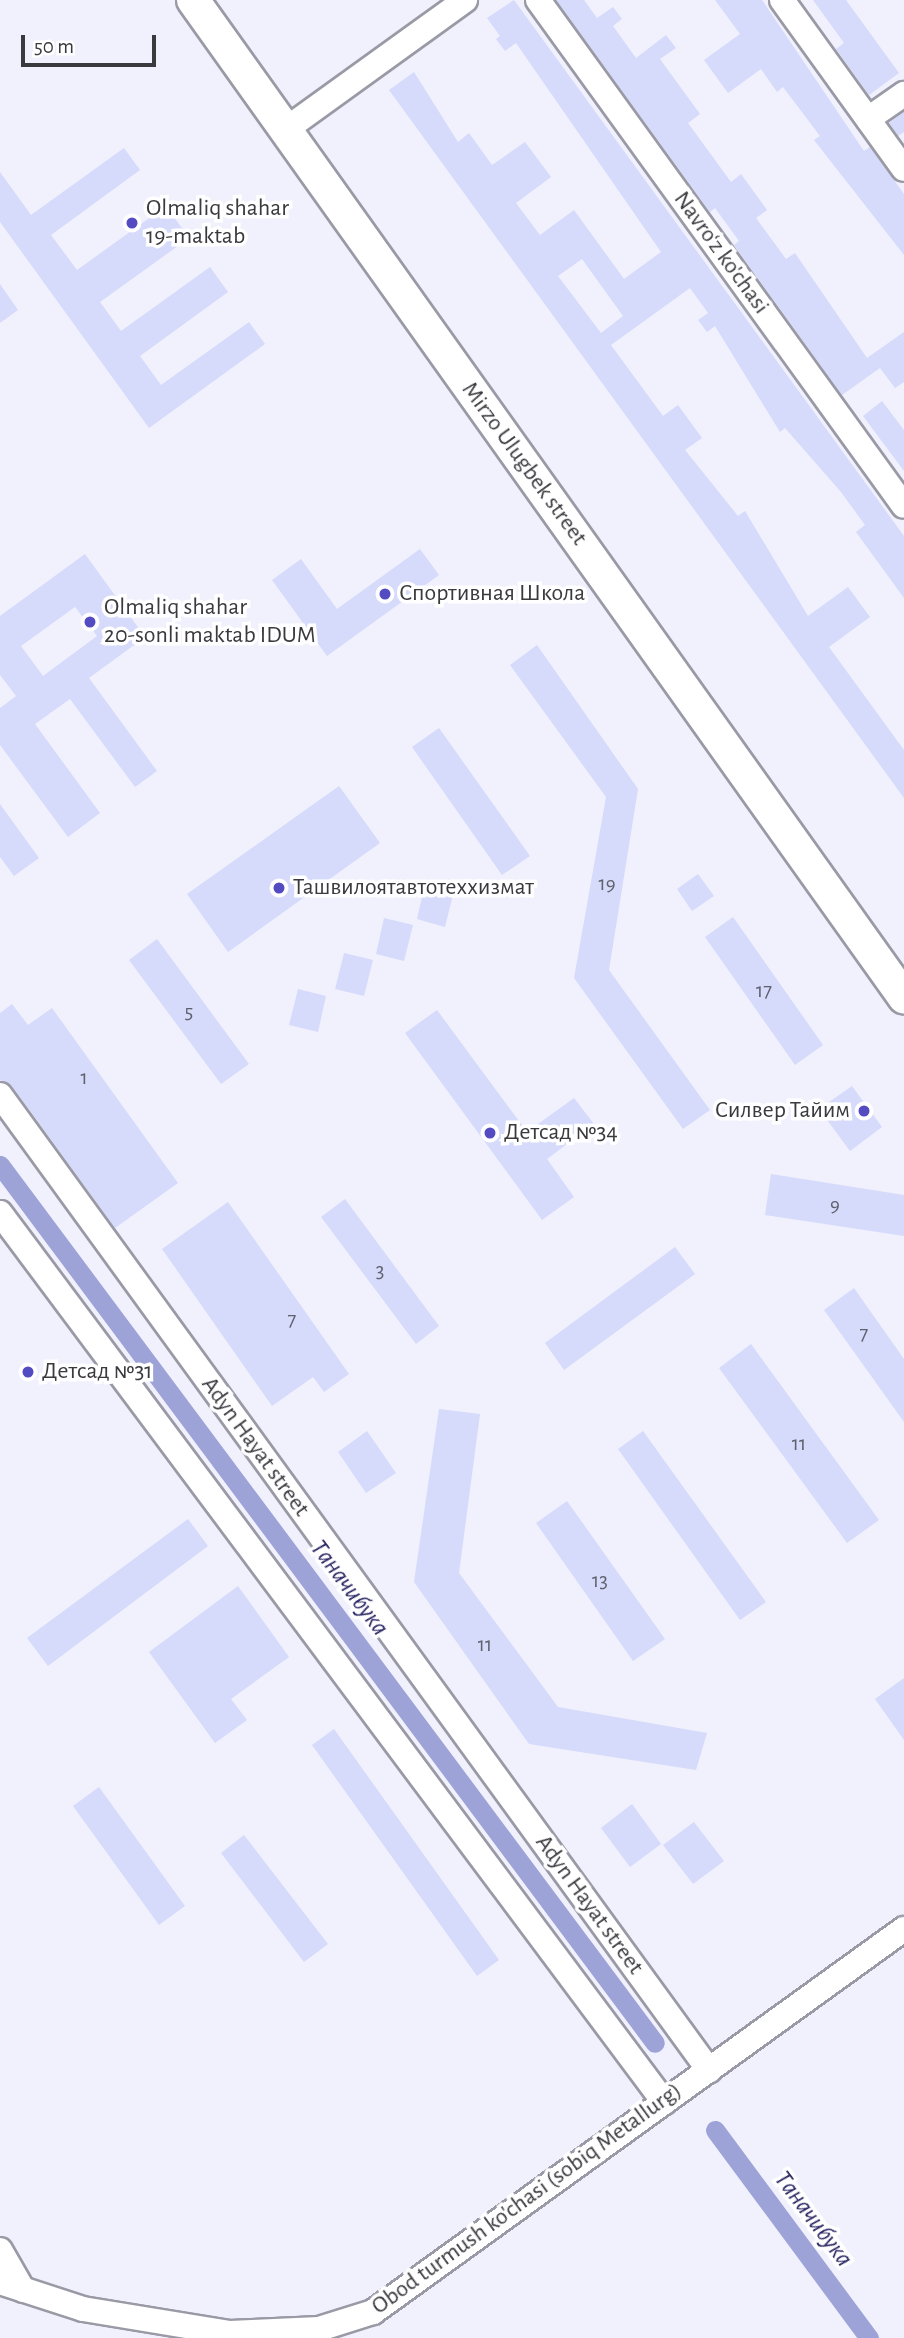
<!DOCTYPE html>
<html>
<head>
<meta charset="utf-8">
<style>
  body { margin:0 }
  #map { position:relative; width:904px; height:2338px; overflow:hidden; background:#f0f1fd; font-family:"Alegreya Sans",sans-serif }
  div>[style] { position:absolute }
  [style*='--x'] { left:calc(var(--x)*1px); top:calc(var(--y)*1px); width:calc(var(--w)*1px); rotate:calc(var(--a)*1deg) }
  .canal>* { height:19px; margin:-9.5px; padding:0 9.5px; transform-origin:9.5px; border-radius:9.5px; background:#9da2d7 }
  .building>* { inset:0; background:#d6dafb }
  .roads { filter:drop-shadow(2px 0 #999aa5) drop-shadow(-2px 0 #999aa5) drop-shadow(0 2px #999aa5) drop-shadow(0 -2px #999aa5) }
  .minor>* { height:24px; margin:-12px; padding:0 12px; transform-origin:12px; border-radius:12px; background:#fff }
  .major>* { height:32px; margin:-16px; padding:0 16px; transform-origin:16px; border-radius:16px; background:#fff }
  .dots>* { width:19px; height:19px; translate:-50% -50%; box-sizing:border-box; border:4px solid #fff; border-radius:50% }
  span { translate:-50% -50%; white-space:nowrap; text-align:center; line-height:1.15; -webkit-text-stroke:7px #fff; paint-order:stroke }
  .number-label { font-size:21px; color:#60616d }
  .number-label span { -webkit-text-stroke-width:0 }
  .poi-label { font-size:24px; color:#39393e }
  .left { translate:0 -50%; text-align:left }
  .right { translate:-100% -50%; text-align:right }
  .street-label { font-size:24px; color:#39393e }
  .water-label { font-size:26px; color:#272361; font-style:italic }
  .scale { position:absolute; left:21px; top:35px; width:135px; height:32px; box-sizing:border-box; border:4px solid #39393e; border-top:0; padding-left:9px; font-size:21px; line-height:24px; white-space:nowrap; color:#39393e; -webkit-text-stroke:5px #fff; paint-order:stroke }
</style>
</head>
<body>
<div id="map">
  <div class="canal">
    <div style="--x:0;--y:1165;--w:1095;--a:53.28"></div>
    <div style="--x:715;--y:2130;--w:259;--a:53.5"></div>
  </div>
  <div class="building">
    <div style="clip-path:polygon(evenodd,514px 0,904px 536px,904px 598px,856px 532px,865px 525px,841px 492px,785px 428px,780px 432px,715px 326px,707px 332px,698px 320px,708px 313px,690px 288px,611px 345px,663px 416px,678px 405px,702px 438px,685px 450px,738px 516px,745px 511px,808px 616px,848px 587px,870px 617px,829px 647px,904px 750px,904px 798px,389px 90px,414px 72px,458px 142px,469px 133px,492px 165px,525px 142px,551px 177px,516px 203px,540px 235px,574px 210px,624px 279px,661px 252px,516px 43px,505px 51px,496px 39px,500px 36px,487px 18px,514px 0,582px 259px,623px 316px,601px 333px,558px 276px,582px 259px)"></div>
    <div style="clip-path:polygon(556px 0,584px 0,597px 18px,613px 7px,622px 19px,613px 26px,636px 58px,666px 35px,676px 48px,660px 59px,700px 114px,688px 123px,731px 182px,741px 174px,767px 210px,756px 218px,786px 259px,795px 253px,867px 358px,904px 332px,904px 382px,895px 388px,880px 368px,842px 395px,734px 245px,739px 241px,715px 208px,710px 212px)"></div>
    <div style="clip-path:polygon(715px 0,762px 0,864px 151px,870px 147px,904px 194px,904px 255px,814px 140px,820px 136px,783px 87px,777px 92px,761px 69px,728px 93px,704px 60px,740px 34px)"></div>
    <div style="clip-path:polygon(813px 0,846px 0,899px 73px,869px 95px,836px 49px,844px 43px)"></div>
    <div style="clip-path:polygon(904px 112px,904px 132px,898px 136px,889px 123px)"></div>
    <div style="clip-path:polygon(124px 148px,140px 170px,51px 235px,77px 270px,166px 206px,189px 238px,100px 302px,121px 331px,210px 267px,228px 292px,140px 356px,161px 385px,249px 322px,265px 344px,149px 428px,0 222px,0 172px,31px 215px)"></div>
    <div style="clip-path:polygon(0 284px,18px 310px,0 323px)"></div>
    <div style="clip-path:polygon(882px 401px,904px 430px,904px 471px,863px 416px)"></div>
    <div style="clip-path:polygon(420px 549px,439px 575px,327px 656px,272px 580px,301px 559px,337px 609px)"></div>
    <div style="clip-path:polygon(evenodd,85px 554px,145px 637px,89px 678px,157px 771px,135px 787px,70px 699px,35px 724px,100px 813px,68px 837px,0 745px,0 708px,16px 696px,0 675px,0 616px,85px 554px,75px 607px,97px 636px,43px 676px,21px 646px,75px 607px)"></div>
    <div style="clip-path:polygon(537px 645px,638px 789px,609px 970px,710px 1110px,683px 1129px,574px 978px,606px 797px,510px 665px)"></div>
    <div style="clip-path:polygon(439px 728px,530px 856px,502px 875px,412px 747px)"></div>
    <div style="clip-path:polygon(339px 786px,380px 843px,228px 952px,187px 894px)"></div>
    <div style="clip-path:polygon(0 804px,39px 858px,14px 876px,0 857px)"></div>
    <div style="clip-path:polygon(698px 874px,714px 896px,692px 911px,677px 889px)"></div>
    <div style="clip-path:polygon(425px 883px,454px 891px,445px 927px,417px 919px)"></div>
    <div style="clip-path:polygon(733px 917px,823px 1045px,795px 1065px,705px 937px)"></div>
    <div style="clip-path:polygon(384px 918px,413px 925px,404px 961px,376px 954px)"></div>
    <div style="clip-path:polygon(157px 939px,249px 1064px,221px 1084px,129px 960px)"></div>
    <div style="clip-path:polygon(344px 953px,373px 960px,364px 996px,335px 989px)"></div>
    <div style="clip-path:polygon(298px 989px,326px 996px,318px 1032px,289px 1025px)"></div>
    <div style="clip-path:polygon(12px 1004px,28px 1025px,52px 1008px,178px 1183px,115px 1228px,12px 1086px,0 1080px,0 1013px)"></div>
    <div style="clip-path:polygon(437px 1010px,527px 1132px,574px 1098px,594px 1124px,547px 1159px,574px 1197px,542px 1220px,405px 1033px)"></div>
    <div style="clip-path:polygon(852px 1086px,882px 1127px,850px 1151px,819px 1109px)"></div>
    <div style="clip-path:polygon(771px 1174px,904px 1195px,904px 1236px,765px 1215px)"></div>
    <div style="clip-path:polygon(345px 1199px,439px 1326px,416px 1344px,321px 1217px)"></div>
    <div style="clip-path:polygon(228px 1202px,349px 1374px,324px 1392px,313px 1377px,272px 1406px,162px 1249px)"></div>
    <div style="clip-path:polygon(675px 1247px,695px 1274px,564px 1370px,545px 1343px)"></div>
    <div style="clip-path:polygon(854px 1288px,904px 1359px,904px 1422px,824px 1310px)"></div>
    <div style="clip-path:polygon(751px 1344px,879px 1520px,847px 1543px,719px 1368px)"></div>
    <div style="clip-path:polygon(439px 1409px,480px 1414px,459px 1573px,558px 1707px,707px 1733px,696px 1770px,529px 1744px,414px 1582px)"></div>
    <div style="clip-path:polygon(367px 1431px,396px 1473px,366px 1493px,338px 1452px)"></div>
    <div style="clip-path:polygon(643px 1431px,766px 1602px,740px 1620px,618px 1449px)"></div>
    <div style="clip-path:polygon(567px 1501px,665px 1639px,633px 1661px,536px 1523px)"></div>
    <div style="clip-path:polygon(188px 1519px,208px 1546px,48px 1666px,27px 1638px)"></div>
    <div style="clip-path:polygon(238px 1586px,289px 1657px,231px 1699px,247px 1720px,215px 1743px,149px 1652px)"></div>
    <div style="clip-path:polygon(904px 1678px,904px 1740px,875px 1699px)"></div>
    <div style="clip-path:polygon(334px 1729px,499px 1960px,477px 1976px,312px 1745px)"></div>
    <div style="clip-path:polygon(99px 1787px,185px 1906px,159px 1925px,73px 1806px)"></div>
    <div style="clip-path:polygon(632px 1804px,661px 1844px,630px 1867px,601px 1828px)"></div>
    <div style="clip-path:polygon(694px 1822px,724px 1861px,693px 1884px,663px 1845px)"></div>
    <div style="clip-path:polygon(244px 1835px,328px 1944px,304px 1962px,221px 1853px)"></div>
  </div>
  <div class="roads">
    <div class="minor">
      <div style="--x:538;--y:0;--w:624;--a:54.12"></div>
      <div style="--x:782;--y:0;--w:208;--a:54.2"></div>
      <div style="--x:868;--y:119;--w:44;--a:-34.8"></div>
      <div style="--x:285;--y:130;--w:222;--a:-35.8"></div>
      <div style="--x:0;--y:1095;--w:1206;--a:53.98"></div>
      <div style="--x:0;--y:1213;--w:1110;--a:53.24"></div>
      <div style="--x:0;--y:2250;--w:46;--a:60.1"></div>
      <div style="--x:0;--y:2282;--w:87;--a:18"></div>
      <div style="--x:83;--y:2309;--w:149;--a:9.3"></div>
      <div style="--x:230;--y:2333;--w:89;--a:-2.6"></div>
      <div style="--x:319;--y:2329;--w:57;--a:-17.5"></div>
      <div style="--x:373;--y:2312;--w:655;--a:-35.8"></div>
    </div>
    <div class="major">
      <div style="--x:193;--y:0;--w:1225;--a:54.51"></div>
    </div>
  </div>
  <div class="dots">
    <div style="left:132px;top:223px;background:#534bc2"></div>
    <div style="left:385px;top:594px;background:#534bc2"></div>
    <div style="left:90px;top:622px;background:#534bc2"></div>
    <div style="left:279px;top:888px;background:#534bc2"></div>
    <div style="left:864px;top:1111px;background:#534bc2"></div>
    <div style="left:490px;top:1133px;background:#534bc2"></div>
    <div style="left:28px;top:1372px;background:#534bc2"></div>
  </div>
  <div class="number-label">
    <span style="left:607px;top:884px">19</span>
    <span style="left:764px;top:991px">17</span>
    <span style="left:189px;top:1012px">5</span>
    <span style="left:84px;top:1078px">1</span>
    <span style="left:835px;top:1205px">9</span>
    <span style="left:380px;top:1271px">3</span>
    <span style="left:292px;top:1320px">7</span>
    <span style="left:864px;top:1334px">7</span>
    <span style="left:799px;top:1444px">11</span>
    <span style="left:600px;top:1581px">13</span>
    <span style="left:485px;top:1645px">11</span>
  </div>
  <div class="poi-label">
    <span class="left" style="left:146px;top:223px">Olmaliq shahar<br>19-maktab</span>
    <span class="left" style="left:399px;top:594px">Спортивная Школа</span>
    <span class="left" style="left:104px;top:622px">Olmaliq shahar<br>20-sonli maktab IDUM</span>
    <span class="left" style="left:293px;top:888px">Ташвилоятавтотеххизмат</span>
    <span class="right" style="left:850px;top:1111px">Силвер Тайим</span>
    <span class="left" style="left:504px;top:1133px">Детсад №34</span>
    <span class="left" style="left:42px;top:1372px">Детсад №31</span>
  </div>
  <div class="street-label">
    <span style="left:721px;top:253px;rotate:54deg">Navro‘z ko'chasi</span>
    <span style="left:524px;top:464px;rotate:54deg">Mirzo Ulugbek street</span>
    <span style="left:255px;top:1447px;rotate:54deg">Adyn Hayat street</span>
    <span style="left:589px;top:1905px;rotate:54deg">Adyn Hayat street</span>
    <span style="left:527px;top:2199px;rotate:-36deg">Obod turmush ko'chasi (sobiq Metallurg)</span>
  </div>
  <div class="water-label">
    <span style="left:349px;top:1588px;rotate:53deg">Таначибука</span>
    <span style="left:813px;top:2219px;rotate:53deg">Таначибука</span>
  </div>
  <div class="scale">50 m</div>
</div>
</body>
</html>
